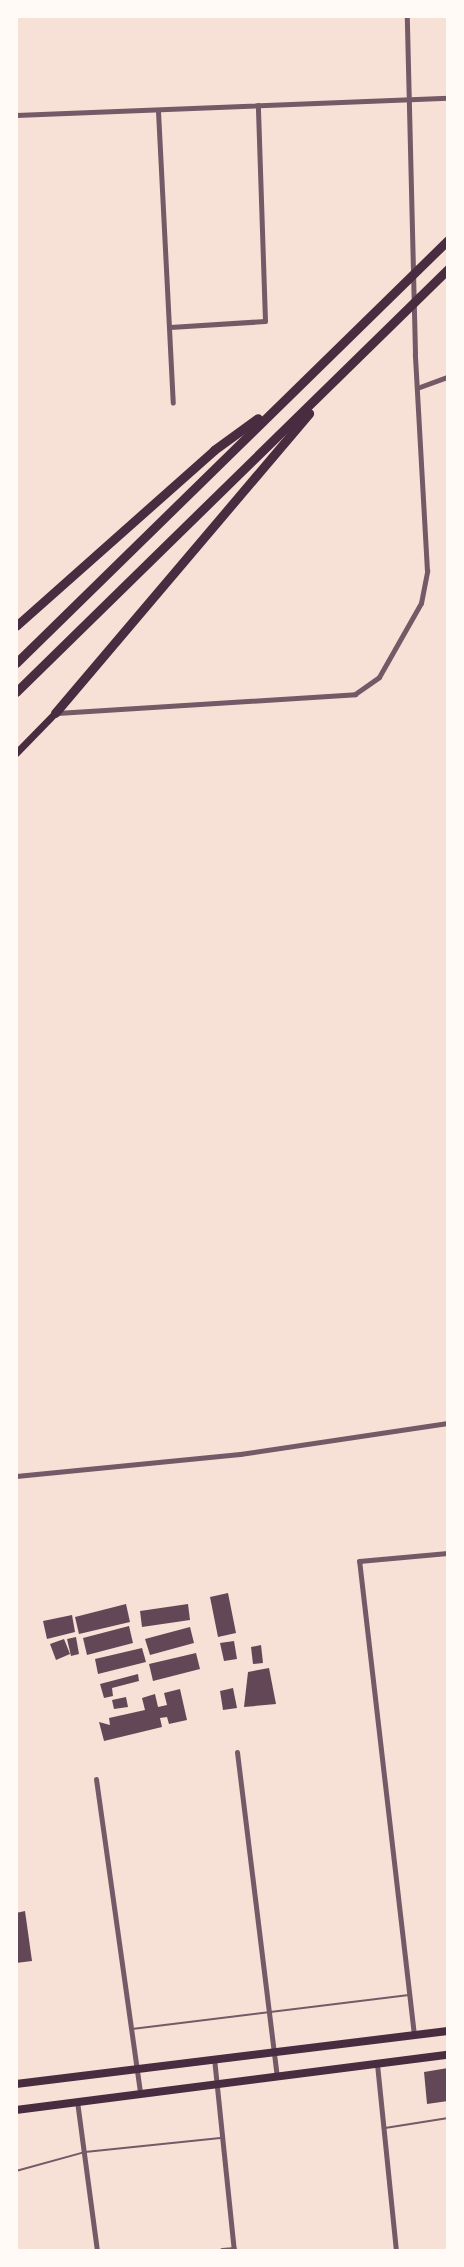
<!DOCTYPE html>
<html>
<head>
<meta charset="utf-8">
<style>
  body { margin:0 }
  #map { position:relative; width:464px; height:2267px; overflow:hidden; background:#f7e1d7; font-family:Barlow,sans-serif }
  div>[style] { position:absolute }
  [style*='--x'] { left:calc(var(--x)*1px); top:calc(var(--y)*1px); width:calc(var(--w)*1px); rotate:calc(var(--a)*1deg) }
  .building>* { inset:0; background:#644757 }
  .service>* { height:2px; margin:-1px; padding:0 1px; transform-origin:1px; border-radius:1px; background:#755966 }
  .minor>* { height:5px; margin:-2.5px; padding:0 2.5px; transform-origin:2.5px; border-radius:2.5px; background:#755966 }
  .secondary>* { height:7px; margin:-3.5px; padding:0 3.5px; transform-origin:3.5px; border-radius:3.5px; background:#4a2c40 }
  .primary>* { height:8px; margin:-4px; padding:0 4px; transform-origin:4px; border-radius:4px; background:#4a2c40 }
  .motorway>* { height:9px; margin:-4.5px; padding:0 4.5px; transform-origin:4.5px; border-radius:4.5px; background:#4a2c40 }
  span { translate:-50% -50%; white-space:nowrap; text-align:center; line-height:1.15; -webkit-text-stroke:4.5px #fffaf5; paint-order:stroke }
  .frame { position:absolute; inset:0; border:18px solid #fffaf5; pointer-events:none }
</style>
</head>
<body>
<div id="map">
  <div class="building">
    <div style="clip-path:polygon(228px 1593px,236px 1633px,218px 1637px,210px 1597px)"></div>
    <div style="clip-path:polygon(126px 1604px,130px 1622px,79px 1634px,75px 1617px)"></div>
    <div style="clip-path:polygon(188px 1604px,190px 1620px,142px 1627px,140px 1611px)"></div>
    <div style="clip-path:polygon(72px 1615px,75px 1632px,47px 1639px,43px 1621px)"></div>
    <div style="clip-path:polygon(129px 1626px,133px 1643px,87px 1655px,83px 1638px)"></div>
    <div style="clip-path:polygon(190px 1627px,194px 1643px,150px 1655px,145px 1639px)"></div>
    <div style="clip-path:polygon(76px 1637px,79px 1654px,71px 1656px,67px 1639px)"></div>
    <div style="clip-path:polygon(64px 1639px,70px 1654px,56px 1660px,50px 1644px)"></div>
    <div style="clip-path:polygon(234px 1641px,237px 1659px,224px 1661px,220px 1643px)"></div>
    <div style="clip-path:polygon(261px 1645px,263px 1663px,253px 1664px,251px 1647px)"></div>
    <div style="clip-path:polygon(142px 1648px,146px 1662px,98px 1674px,95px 1659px)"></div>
    <div style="clip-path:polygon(196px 1653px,200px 1669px,153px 1681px,149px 1664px)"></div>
    <div style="clip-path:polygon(269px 1668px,276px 1704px,244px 1707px,248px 1672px)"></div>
    <div style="clip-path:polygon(138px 1674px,139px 1681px,112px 1688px,113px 1696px,104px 1698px,100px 1684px)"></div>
    <div style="clip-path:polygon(233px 1688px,237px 1708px,223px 1710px,220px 1691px)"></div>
    <div style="clip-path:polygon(180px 1689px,187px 1720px,169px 1724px,167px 1717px,160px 1718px,162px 1727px,104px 1741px,99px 1722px,110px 1725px,109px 1718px,145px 1710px,142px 1698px,155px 1694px,158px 1707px,167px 1705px,164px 1693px)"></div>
    <div style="clip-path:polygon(126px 1697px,128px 1707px,114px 1709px,112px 1700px)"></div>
    <div style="clip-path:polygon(25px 1911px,32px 1961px,16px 1963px,16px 1913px)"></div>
    <div style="clip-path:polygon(448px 2068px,448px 2101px,427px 2104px,424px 2072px)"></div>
  </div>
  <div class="service">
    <div style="--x:132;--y:2029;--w:279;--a:-7"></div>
    <div style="--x:385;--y:2128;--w:64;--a:-9"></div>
    <div style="--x:16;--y:2171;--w:72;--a:-15.4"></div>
    <div style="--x:85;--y:2152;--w:136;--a:-5.9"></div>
  </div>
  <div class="minor">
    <div style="--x:158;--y:111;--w:292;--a:87.1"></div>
    <div style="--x:16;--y:115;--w:432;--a:-2.3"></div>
    <div style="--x:170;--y:327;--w:95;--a:-3.6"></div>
    <div style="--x:265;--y:321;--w:216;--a:-91.9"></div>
    <div style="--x:417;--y:388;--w:33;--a:-20"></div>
    <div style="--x:57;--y:713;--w:299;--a:-3.6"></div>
    <div style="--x:355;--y:694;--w:29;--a:-35"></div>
    <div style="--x:379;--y:677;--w:85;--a:-60.4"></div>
    <div style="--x:421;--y:603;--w:33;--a:-79"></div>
    <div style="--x:427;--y:571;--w:218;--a:-93.2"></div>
    <div style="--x:415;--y:353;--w:337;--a:-91.4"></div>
    <div style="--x:16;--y:1476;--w:225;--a:-5.6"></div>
    <div style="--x:240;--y:1454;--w:210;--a:-8.5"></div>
    <div style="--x:237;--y:1752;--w:327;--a:83"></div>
    <div style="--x:96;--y:1779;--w:316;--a:82"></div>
    <div style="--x:414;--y:2035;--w:477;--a:-96.6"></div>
    <div style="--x:359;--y:1561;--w:89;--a:-5.1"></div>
    <div style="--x:214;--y:2058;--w:193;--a:84.1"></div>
    <div style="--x:377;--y:2064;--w:187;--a:84.2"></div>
    <div style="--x:77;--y:2101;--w:150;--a:82.4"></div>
    <div style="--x:222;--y:2250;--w:12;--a:-5"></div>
  </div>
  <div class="secondary">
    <div style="--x:16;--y:753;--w:56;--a:-45.7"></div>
  </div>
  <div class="primary">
    <div style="--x:16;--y:2084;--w:435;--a:-7"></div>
    <div style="--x:16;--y:2110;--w:435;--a:-7.3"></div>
  </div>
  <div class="motorway">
    <div style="--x:16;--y:626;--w:265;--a:-41.6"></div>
    <div style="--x:214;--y:450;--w:54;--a:-36"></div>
    <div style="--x:16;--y:663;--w:605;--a:-44.4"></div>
    <div style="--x:16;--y:692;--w:605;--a:-44.4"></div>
    <div style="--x:55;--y:713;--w:393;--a:-49.7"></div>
  </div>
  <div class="frame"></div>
</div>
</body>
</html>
